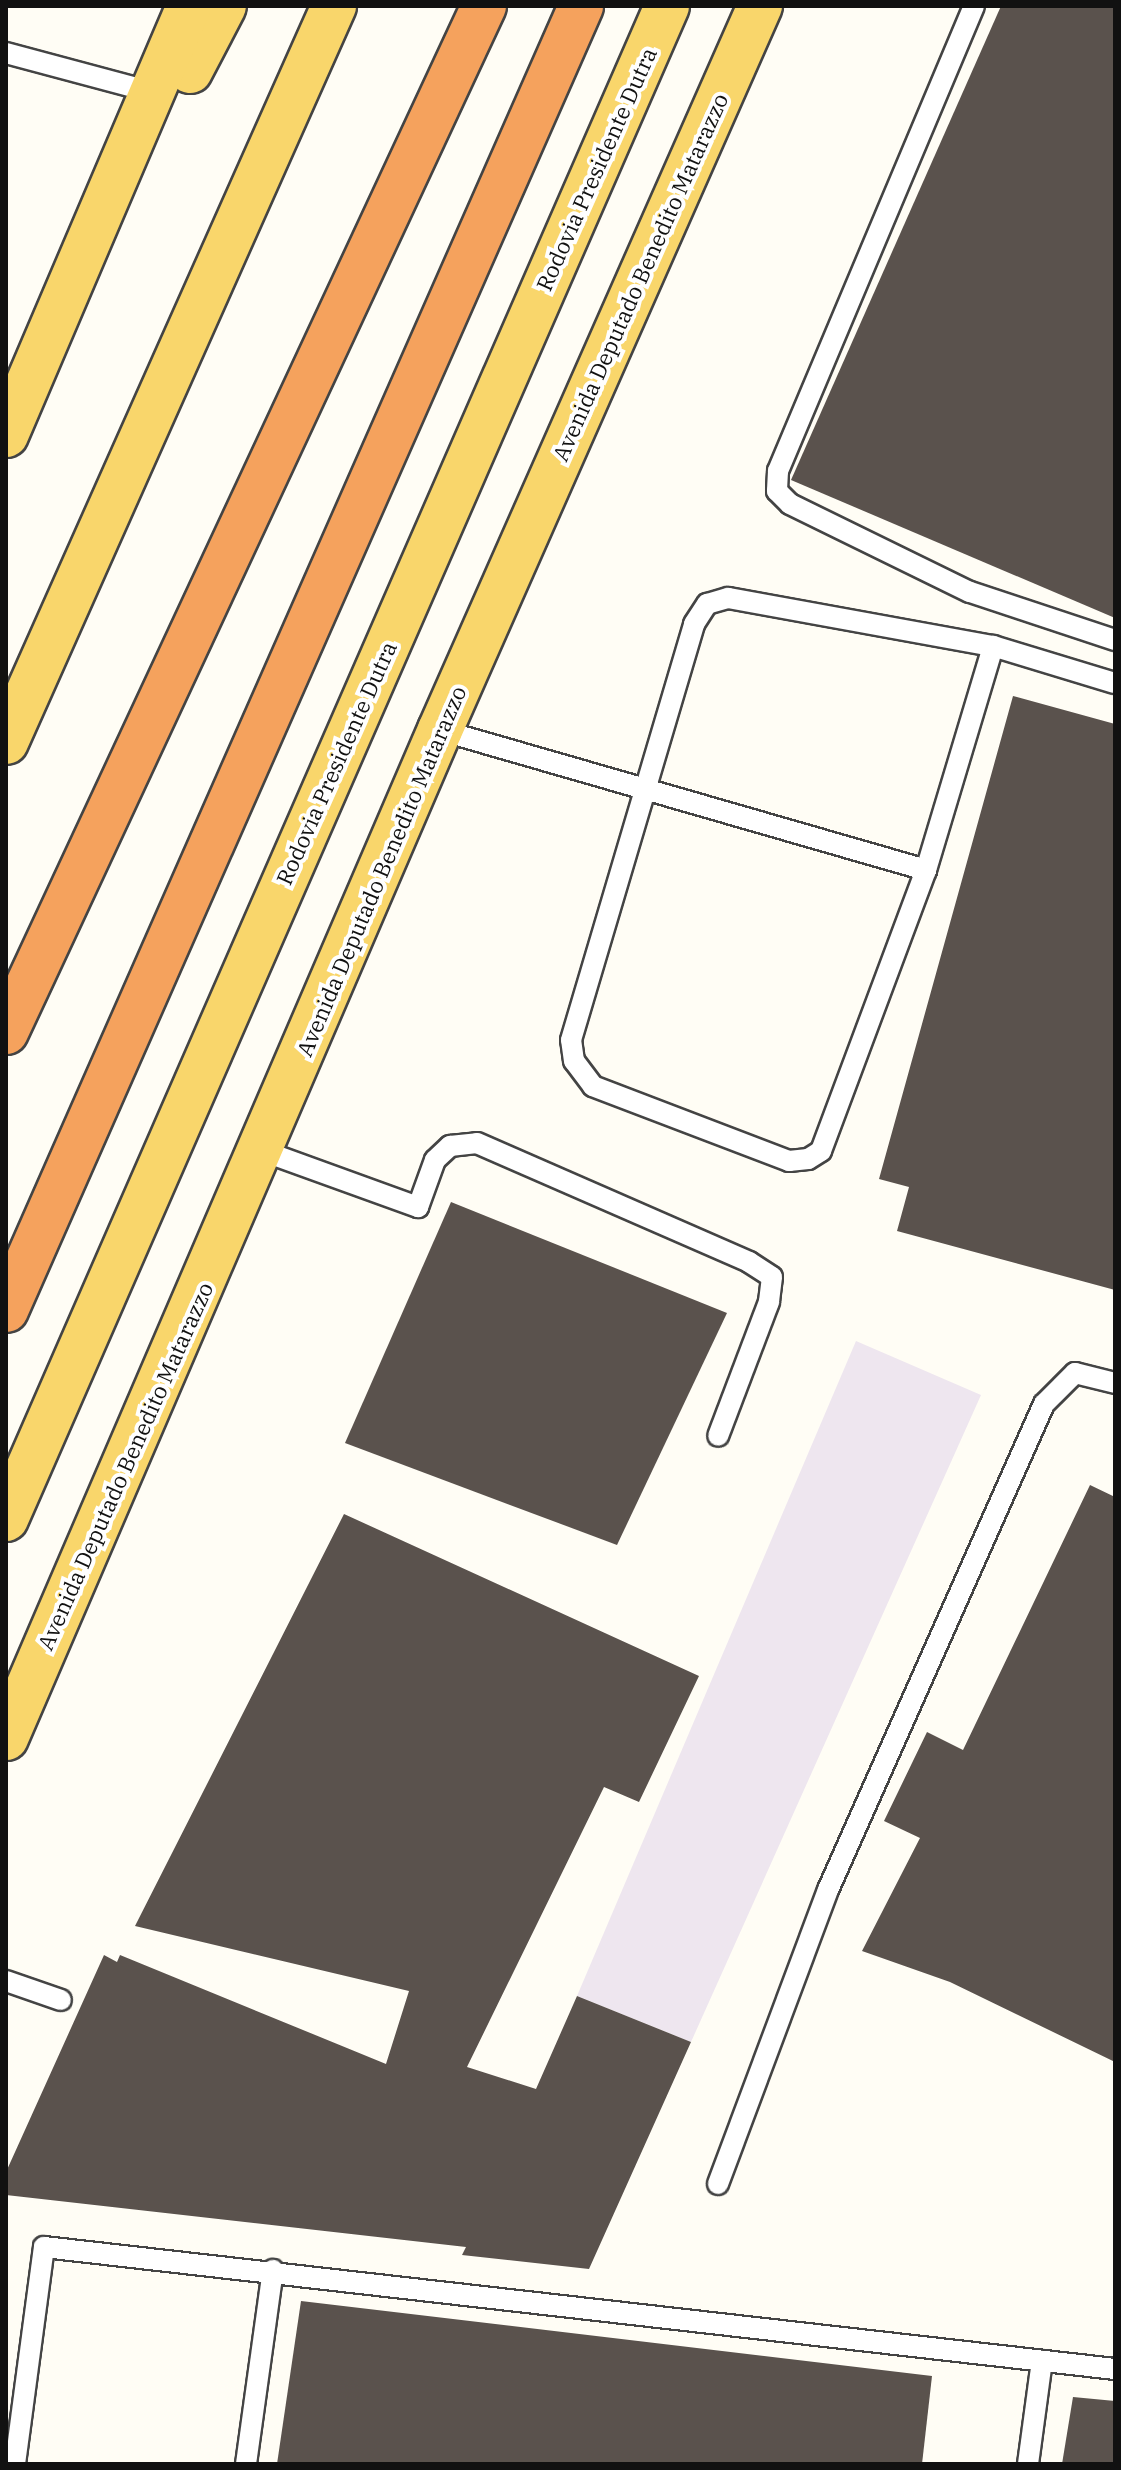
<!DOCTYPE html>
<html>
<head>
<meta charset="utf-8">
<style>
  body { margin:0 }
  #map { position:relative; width:1121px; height:2470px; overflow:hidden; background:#fffdf5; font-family:"IBM Plex Serif",serif }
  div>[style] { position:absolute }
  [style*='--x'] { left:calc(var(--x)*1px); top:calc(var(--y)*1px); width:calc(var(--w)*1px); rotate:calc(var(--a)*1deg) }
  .industrial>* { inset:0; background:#eee6ef }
  .building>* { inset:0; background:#5a524d }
  .roads { filter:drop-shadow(2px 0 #444) drop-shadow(-2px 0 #444) drop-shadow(0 2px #444) drop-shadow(0 -2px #444) }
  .lane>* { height:20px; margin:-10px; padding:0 10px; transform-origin:10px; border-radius:10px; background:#fff }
  .primary>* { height:44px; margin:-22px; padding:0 22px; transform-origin:22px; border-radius:22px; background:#f9d66b }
  .highway>* { height:44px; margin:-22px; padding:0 22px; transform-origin:22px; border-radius:22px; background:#f5a25d }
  span { translate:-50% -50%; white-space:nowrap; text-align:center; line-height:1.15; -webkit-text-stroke:8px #fff; paint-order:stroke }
  .street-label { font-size:22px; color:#111 }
  .frame { position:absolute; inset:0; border:8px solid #111; pointer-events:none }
</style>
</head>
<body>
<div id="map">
  <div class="industrial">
    <div style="clip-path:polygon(856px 1341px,981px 1395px,691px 2042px,577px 1996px)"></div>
  </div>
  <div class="building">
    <div style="clip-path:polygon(1001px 6px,1115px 6px,1115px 618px,791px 480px)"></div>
    <div style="clip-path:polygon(1013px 696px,1115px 724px,1115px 1290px,897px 1231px,909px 1187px,879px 1179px)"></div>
    <div style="clip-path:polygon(451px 1202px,727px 1313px,617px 1545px,345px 1443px)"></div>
    <div style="clip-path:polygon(1090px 1485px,1115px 1497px,1115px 2062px,950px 1982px,862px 1951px,920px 1838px,884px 1821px,927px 1732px,963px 1750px)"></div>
    <div style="clip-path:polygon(344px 1514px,699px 1676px,639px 1802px,604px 1787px,467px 2067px,536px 2089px,577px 1996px,691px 2042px,589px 2269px,462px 2255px,466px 2247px,6px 2195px,6px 2172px,104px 1955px,117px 1962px,120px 1955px,386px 2064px,409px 1991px,135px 1926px)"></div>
    <div style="clip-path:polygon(301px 2301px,932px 2376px,922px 2464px,277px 2464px)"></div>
    <div style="clip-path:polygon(1073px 2397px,1115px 2401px,1115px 2464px,1062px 2464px)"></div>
  </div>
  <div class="roads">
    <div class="lane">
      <div style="--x:974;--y:6;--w:505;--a:112.86"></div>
      <div style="--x:778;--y:471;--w:20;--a:93"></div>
      <div style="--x:777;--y:491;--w:18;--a:45"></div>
      <div style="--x:790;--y:504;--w:200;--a:26.1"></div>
      <div style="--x:970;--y:592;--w:153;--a:18.3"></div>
      <div style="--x:6;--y:53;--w:151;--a:15"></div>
      <div style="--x:440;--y:730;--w:506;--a:16.07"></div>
      <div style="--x:926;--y:870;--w:234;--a:-73.3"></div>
      <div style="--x:993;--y:646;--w:127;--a:16.9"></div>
      <div style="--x:926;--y:870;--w:300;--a:110.5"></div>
      <div style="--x:821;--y:1151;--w:15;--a:148"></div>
      <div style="--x:808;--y:1159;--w:19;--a:174"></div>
      <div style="--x:789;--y:1161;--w:210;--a:-159.1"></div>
      <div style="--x:593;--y:1086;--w:31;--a:-127"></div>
      <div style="--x:574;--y:1061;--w:21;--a:-98"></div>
      <div style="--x:571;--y:1040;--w:434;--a:-73.5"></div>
      <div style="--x:694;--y:624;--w:24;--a:-57"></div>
      <div style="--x:707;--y:604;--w:22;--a:-16"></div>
      <div style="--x:728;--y:598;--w:269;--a:10.3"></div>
      <div style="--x:263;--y:1151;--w:165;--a:19.9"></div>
      <div style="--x:418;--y:1207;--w:50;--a:-70.1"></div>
      <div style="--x:435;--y:1160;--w:21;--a:-43"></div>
      <div style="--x:450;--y:1146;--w:27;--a:-6"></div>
      <div style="--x:477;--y:1143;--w:297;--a:23.6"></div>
      <div style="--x:749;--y:1262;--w:27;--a:33"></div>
      <div style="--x:772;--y:1277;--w:25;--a:97"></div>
      <div style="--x:769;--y:1302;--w:143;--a:110.8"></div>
      <div style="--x:6;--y:1981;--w:58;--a:19.1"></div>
      <div style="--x:718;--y:2184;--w:314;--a:-69.5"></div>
      <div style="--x:828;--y:1890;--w:532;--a:-66.04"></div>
      <div style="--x:1044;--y:1404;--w:44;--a:-45"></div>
      <div style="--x:1075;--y:1373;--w:41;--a:14"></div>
      <div style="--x:15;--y:2464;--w:219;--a:-82.4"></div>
      <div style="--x:44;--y:2247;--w:1078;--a:6.5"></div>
      <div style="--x:246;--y:2464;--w:196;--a:-82.1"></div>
      <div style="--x:1028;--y:2464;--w:104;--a:-82.3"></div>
    </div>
    <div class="primary">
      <div style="--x:190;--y:71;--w:73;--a:-62.4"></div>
      <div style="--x:6;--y:435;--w:466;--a:-66.9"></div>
      <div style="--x:6;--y:742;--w:806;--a:-65.98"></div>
      <div style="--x:6;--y:1519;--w:1651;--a:-66.4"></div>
      <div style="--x:6;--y:1738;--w:1097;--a:-66.71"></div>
      <div style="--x:440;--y:730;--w:792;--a:-66.16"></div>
    </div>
    <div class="highway">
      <div style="--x:6;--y:1032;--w:1132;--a:-65.02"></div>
      <div style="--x:6;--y:1310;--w:1425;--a:-66.2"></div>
    </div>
  </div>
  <div class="street-label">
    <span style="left:596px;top:169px;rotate:-66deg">Rodovia Presidente Dutra</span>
    <span style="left:640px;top:277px;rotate:-66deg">Avenida Deputado Benedito Matarazzo</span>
    <span style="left:336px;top:763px;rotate:-66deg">Rodovia Presidente Dutra</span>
    <span style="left:381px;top:871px;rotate:-67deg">Avenida Deputado Benedito Matarazzo</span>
    <span style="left:125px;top:1466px;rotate:-66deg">Avenida Deputado Benedito Matarazzo</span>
  </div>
  <div class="frame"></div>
</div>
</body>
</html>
